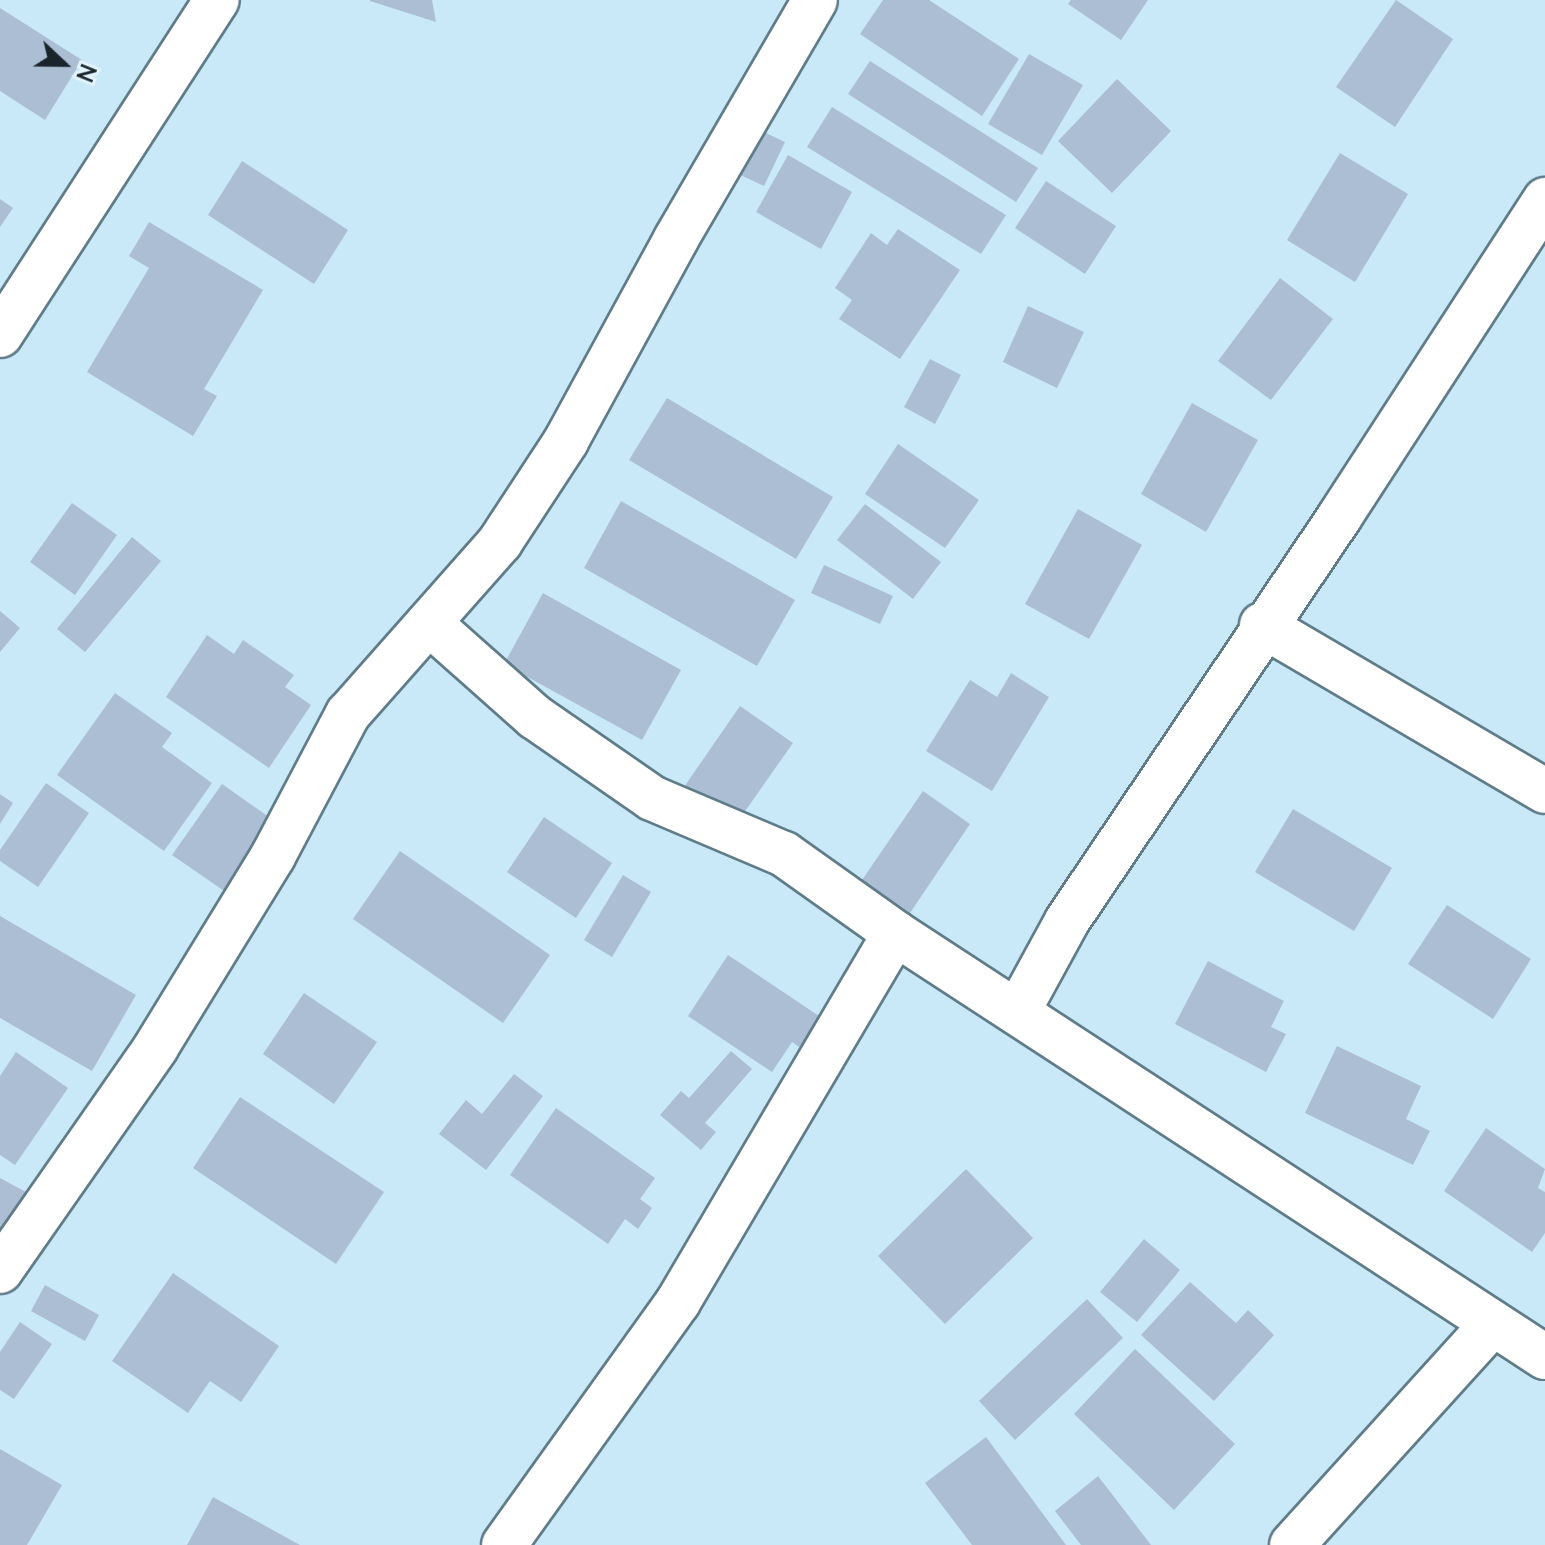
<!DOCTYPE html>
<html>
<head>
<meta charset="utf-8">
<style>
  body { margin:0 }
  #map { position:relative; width:1545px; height:1545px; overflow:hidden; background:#cae9f8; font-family:Lato,sans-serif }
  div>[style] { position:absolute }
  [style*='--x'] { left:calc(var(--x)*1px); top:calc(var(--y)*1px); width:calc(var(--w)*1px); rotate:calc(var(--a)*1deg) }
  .building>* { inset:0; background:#abbed4 }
  .roads { filter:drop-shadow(2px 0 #607c89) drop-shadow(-2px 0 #607c89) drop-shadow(0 2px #607c89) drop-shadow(0 -2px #607c89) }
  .street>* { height:44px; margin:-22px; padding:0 22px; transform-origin:22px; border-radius:22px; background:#fff }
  span { translate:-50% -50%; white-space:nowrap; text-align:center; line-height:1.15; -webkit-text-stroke:8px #e2f4fd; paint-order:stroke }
  .north { position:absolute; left:24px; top:24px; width:80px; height:80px; -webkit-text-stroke:6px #e2f4fd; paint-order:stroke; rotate:112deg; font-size:22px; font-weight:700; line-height:32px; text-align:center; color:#1a252b }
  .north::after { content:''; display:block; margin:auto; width:28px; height:36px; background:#1a252b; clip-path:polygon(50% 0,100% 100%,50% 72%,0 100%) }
</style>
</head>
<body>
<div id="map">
  <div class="building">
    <div style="clip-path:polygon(370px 0,432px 0,436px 22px,370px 1px)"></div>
    <div style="clip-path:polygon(883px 0,929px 0,1019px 59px,982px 116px,860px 34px)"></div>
    <div style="clip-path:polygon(1071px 0,1148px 0,1121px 40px,1068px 4px)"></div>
    <div style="clip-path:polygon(1396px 0,1453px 39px,1395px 127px,1336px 87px)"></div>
    <div style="clip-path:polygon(0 8px,82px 60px,45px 120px,0 91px)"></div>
    <div style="clip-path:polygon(1029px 54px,1083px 85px,1042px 155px,988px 124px)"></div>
    <div style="clip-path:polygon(870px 61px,1038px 168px,1016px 202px,848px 94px)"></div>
    <div style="clip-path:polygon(1117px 79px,1171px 131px,1112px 193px,1058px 141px)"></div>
    <div style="clip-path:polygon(832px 107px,1006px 215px,981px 254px,807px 147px)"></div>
    <div style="clip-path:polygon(755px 128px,785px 142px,764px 186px,734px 172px)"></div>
    <div style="clip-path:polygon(1340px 153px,1408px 194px,1355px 282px,1287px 240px)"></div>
    <div style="clip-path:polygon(788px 155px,852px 192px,821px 249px,756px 212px)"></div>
    <div style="clip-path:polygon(242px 161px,348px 230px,314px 284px,208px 215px)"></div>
    <div style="clip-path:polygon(1046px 181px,1116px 226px,1085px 274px,1015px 228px)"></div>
    <div style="clip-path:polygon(0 199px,13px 208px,0 227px)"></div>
    <div style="clip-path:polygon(149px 222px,263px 290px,204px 389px,217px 396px,193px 436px,87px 372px,149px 268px,129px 256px)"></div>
    <div style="clip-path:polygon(898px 229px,960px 270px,900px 359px,839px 319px,852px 300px,835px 288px,871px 233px,887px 245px)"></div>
    <div style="clip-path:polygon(1280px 278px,1333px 319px,1271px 400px,1218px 361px)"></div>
    <div style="clip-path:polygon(1028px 306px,1084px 332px,1057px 388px,1003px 362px)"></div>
    <div style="clip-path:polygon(930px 359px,961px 375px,935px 424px,904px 407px)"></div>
    <div style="clip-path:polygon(667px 398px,833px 497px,796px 559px,629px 460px)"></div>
    <div style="clip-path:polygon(1192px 403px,1258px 440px,1206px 532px,1141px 494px)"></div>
    <div style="clip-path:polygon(898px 444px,979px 500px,945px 548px,865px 494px)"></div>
    <div style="clip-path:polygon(621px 501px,795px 600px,757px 666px,584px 568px)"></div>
    <div style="clip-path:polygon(72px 503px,117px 535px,75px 595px,30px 562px)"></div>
    <div style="clip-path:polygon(865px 504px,941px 562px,913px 599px,837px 540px)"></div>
    <div style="clip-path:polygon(1078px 509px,1142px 545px,1089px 639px,1025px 604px)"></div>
    <div style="clip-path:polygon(132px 537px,161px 561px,85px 652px,57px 629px)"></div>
    <div style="clip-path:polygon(824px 565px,893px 596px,880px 624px,811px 593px)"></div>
    <div style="clip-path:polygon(543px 593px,681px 670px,642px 740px,504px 664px)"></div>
    <div style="clip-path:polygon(0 611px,20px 628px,0 652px)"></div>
    <div style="clip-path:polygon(207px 635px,234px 654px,243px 640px,294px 675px,285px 687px,311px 705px,269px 768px,166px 697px)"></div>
    <div style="clip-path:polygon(1011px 673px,1049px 697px,992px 791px,926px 751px,970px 680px,997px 697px)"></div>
    <div style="clip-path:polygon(115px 693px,172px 733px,162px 747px,212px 783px,164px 851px,57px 775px)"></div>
    <div style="clip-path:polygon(740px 706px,793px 743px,736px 824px,684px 787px)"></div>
    <div style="clip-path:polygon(46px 783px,89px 813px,38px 887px,0 861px,0 850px)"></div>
    <div style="clip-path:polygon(222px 784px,276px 822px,227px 893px,172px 855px)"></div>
    <div style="clip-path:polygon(923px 791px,970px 824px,910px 913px,862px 880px)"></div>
    <div style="clip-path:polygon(0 794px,13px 803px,0 824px)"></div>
    <div style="clip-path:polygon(1293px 809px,1392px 868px,1354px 931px,1255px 872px)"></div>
    <div style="clip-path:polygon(544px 817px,612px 863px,576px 918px,507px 872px)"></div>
    <div style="clip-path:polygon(400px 851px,550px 955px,503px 1023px,353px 919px)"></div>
    <div style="clip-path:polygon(623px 875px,651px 892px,612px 957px,584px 940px)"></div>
    <div style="clip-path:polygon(1447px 905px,1531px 959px,1493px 1019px,1408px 964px)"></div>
    <div style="clip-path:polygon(0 916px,136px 995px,92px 1071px,0 1018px)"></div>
    <div style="clip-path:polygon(728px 955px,825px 1020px,805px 1051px,792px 1042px,772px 1072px,688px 1016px)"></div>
    <div style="clip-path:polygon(1208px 961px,1284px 1001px,1271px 1027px,1286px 1034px,1266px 1072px,1175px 1024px)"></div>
    <div style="clip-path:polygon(304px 993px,377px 1042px,334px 1104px,263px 1054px)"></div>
    <div style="clip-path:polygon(1337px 1046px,1421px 1086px,1406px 1119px,1430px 1131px,1413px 1165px,1305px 1113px)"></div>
    <div style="clip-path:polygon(731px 1051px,752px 1069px,705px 1123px,716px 1132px,701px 1150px,660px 1115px,681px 1091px,689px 1098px)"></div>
    <div style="clip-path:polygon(16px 1052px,68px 1088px,15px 1165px,0 1155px,0 1076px)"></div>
    <div style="clip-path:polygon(514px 1074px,543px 1096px,486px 1170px,439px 1134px,466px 1100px,482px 1114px)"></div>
    <div style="clip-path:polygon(240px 1097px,384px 1192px,336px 1264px,193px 1168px)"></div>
    <div style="clip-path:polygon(556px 1108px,655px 1178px,640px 1199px,652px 1208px,638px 1229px,625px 1219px,608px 1244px,510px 1175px)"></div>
    <div style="clip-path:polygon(1486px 1128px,1545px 1169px,1538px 1188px,1545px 1192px,1545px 1233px,1532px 1252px,1444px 1191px)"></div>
    <div style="clip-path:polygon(966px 1169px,1033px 1238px,945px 1324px,878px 1256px)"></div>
    <div style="clip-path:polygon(0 1178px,26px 1192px,0 1241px)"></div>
    <div style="clip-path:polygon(1144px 1239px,1180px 1270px,1137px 1322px,1100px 1292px)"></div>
    <div style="clip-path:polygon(173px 1273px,279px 1346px,241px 1402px,210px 1381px,188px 1413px,112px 1361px)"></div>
    <div style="clip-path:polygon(1190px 1282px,1236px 1323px,1248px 1310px,1274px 1335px,1214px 1401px,1141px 1335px)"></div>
    <div style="clip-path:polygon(45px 1285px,99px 1315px,85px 1341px,31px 1311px)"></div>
    <div style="clip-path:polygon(1087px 1299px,1123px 1338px,1015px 1440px,979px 1401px)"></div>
    <div style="clip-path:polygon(20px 1322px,52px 1344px,14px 1399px,0 1390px,0 1352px)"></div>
    <div style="clip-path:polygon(1135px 1349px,1235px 1444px,1174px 1510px,1074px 1414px)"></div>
    <div style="clip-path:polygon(986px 1437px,1066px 1545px,972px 1545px,925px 1483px)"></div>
    <div style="clip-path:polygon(0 1449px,62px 1485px,27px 1545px,0 1545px)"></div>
    <div style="clip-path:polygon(1098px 1476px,1151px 1545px,1081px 1545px,1055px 1511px)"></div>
    <div style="clip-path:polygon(213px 1497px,300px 1545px,187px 1545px)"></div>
  </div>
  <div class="roads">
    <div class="street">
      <div style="--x:0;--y:335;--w:399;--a:-57.1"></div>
      <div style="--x:429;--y:623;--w:142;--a:41.6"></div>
      <div style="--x:535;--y:717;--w:142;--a:34.7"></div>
      <div style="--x:652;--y:798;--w:143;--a:23"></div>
      <div style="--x:784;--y:854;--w:136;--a:35.4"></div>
      <div style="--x:895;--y:933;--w:776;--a:33.12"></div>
      <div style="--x:1262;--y:625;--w:328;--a:30.4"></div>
      <div style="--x:1018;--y:1011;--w:102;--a:-61.4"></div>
      <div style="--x:1067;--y:921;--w:488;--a:-56"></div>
      <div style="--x:1340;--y:516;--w:377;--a:-57"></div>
      <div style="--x:0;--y:1271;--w:273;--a:-55.1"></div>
      <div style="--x:156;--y:1047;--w:224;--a:-58.5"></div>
      <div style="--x:273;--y:856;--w:161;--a:-62.2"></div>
      <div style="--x:348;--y:714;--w:230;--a:-48.5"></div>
      <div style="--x:500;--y:542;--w:121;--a:-56.8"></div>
      <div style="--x:566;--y:441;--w:230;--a:-61.4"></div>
      <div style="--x:676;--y:239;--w:276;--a:-59.8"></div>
      <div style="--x:504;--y:1545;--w:299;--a:-54.4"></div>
      <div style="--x:678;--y:1302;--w:428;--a:-59.5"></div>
      <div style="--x:1292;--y:1545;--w:299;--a:-47.8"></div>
    </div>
  </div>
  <div class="north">N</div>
</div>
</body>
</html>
